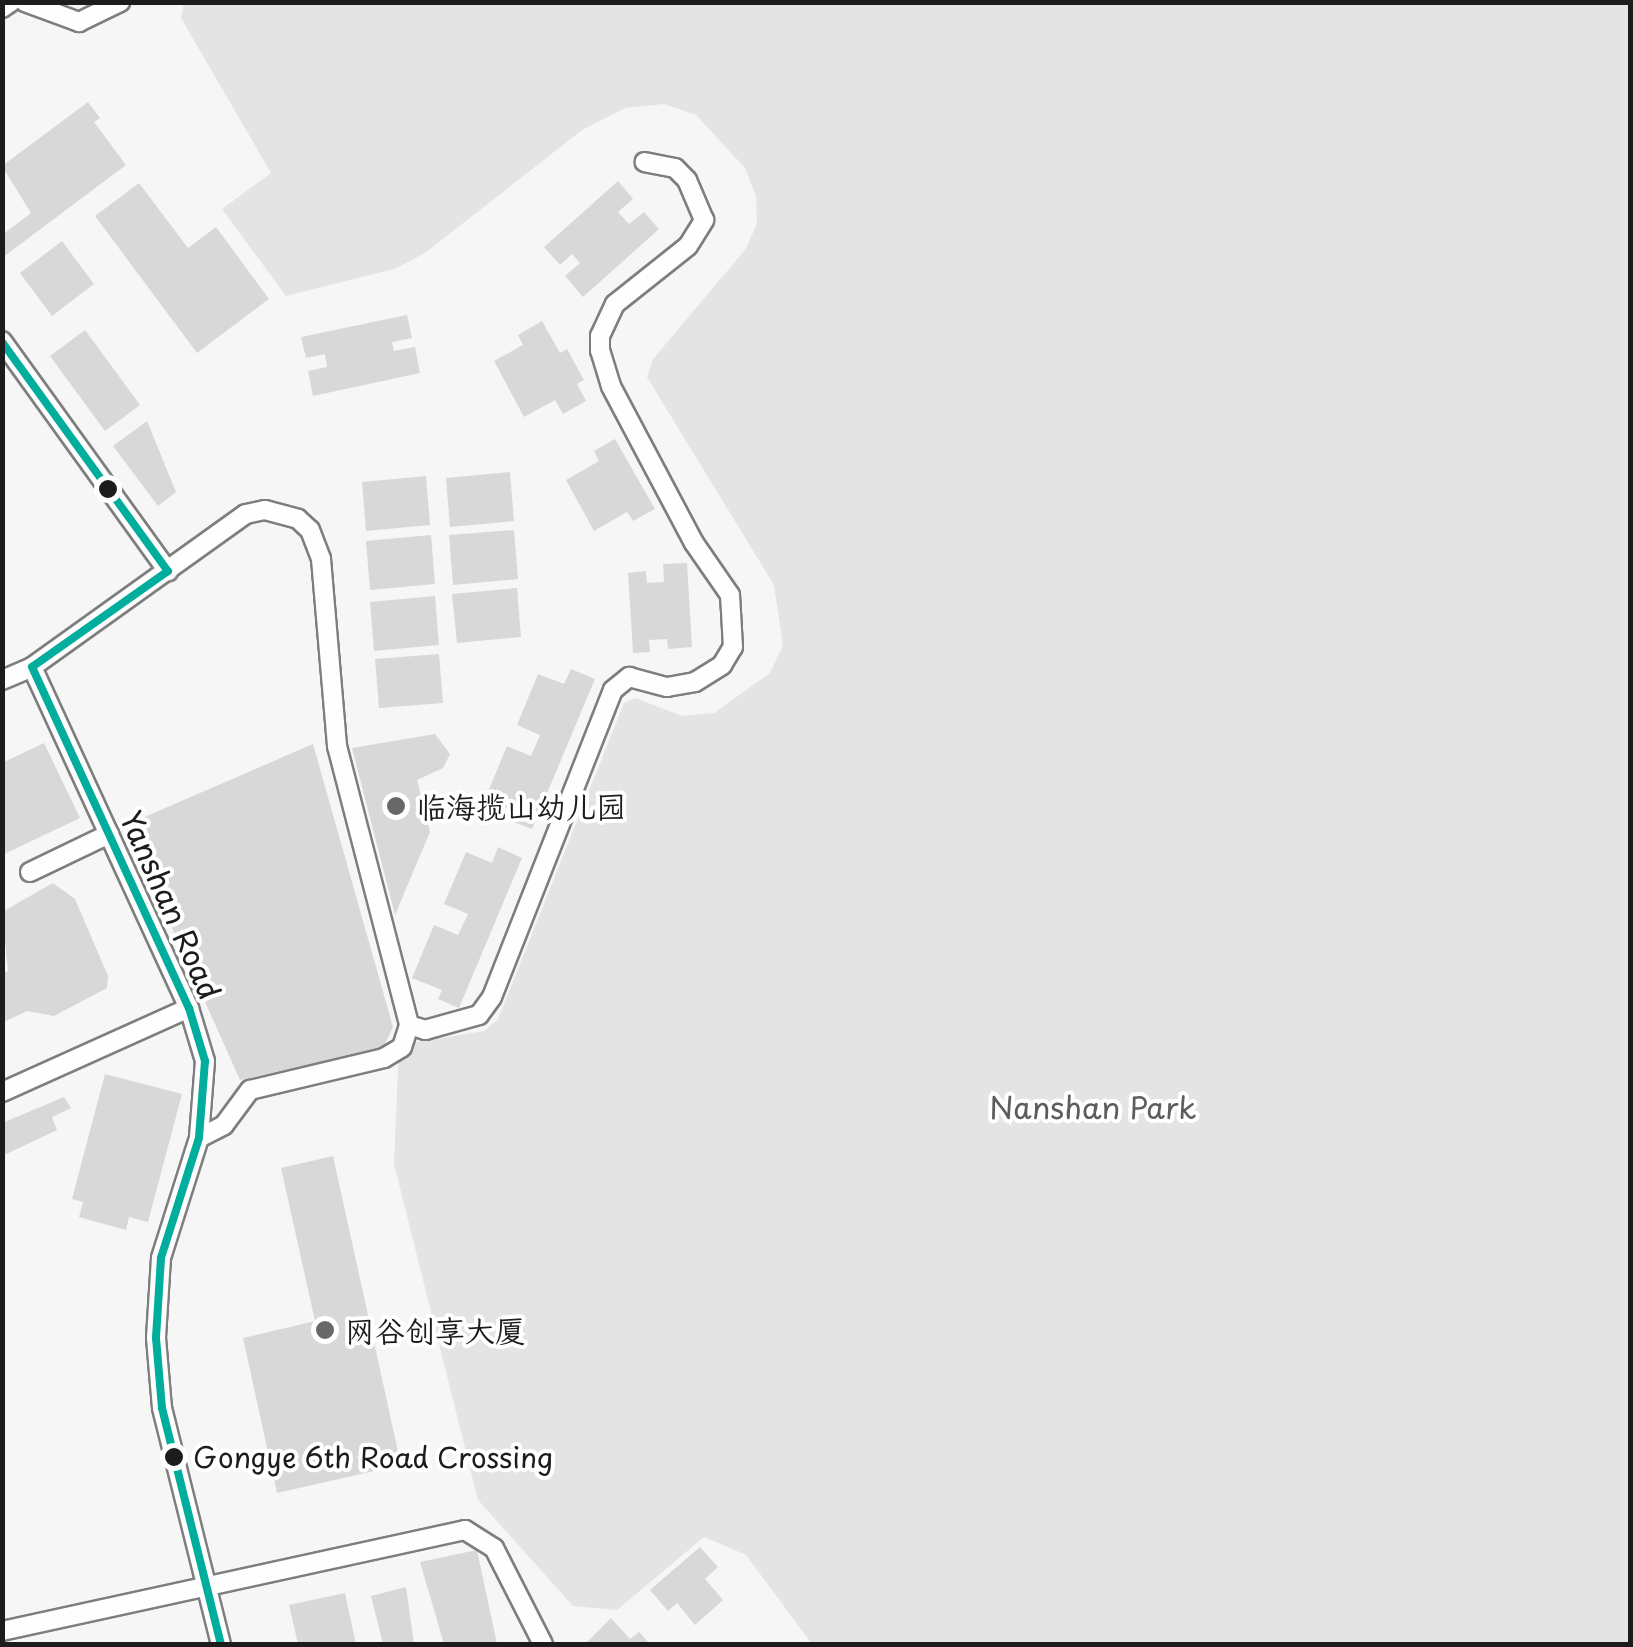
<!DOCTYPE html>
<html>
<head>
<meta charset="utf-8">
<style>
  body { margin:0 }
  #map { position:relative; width:1633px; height:1647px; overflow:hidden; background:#f6f6f6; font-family:"Playpen Sans","LXGW WenKai TC",sans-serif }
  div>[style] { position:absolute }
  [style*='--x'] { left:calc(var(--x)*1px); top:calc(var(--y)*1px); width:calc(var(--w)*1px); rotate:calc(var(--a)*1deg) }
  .green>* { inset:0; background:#e4e4e4 }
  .building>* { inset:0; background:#d8d8d8 }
  .roads { filter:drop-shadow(2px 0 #7e7e7e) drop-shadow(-2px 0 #7e7e7e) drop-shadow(0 2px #7e7e7e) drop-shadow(0 -2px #7e7e7e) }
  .minor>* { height:18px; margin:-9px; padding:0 9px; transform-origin:9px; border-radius:9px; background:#fefefe }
  .bus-1>* { height:8px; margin:-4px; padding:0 4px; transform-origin:4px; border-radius:4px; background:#01ad9c }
  .dots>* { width:28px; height:28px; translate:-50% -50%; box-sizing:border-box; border:5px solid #fff; border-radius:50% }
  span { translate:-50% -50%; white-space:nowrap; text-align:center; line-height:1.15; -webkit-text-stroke:8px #fff; paint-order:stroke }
  .bus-label { font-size:28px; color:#1c1c1c }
  .left { translate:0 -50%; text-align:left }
  .poi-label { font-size:30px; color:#1c1c1c }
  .street-label { font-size:30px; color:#1c1c1c }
  .park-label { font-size:30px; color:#5d5d5d }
  .frame { position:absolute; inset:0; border:5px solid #1c1c1c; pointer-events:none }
</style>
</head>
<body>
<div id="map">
  <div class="green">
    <div style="clip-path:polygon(184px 2px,1630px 3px,1630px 1644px,812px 1644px,746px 1555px,704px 1537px,617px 1610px,573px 1606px,478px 1500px,394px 1164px,399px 1045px,484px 1031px,498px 1019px,624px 703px,635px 698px,682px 716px,714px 713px,770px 673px,783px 645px,774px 585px,647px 377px,653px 359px,745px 250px,757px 224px,756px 196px,745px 168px,696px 115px,664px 104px,625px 108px,582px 130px,425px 253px,394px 269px,286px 296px,222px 209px,271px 173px,181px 18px)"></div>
  </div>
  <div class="building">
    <div style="clip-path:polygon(88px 102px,100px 118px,94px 122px,126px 165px,2px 258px,2px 235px,31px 213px,2px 166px)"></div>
    <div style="clip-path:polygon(618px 181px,633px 199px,618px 212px,629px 224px,644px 212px,659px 229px,583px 297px,565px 276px,580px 263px,572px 254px,560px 265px,544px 247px)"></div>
    <div style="clip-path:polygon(139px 183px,188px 248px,216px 227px,269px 299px,197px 353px,95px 216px)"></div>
    <div style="clip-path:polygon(62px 241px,94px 284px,52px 316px,20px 273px)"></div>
    <div style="clip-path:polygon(407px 315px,412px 338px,392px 342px,394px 351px,415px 347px,420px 373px,313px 396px,308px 371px,327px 367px,325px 354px,306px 358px,301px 337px)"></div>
    <div style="clip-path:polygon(542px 321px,560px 353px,567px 349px,584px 380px,577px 384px,586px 401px,563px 414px,555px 400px,524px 417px,494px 361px,523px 345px,518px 335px)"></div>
    <div style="clip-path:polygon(85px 330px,140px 405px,105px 431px,50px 356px)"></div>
    <div style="clip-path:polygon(147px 421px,176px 492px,158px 506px,113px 446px)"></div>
    <div style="clip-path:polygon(615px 439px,655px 509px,633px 521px,627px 512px,594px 531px,566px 480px,599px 461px,594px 451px)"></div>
    <div style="clip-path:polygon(510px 472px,514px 521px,450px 527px,446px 478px)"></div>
    <div style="clip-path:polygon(426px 476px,430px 525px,366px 531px,362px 482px)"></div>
    <div style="clip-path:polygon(514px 530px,518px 579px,453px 585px,449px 535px)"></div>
    <div style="clip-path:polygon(431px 535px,435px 584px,370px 590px,366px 541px)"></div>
    <div style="clip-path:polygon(687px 563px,692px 647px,668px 649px,667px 639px,649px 640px,650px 652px,633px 653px,628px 573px,646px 571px,647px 583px,664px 582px,663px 564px)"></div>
    <div style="clip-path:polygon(517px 588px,521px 637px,457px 643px,452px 594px)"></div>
    <div style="clip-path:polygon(435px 596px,439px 645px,374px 651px,370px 602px)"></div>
    <div style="clip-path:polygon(439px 654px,443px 703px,379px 708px,375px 659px)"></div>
    <div style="clip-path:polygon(571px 669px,595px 679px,532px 829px,511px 821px,515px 811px,485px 799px,507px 746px,531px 756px,540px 735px,517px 725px,538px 674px,564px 684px)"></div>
    <div style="clip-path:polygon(435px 734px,450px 754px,443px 768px,417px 780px,430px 832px,395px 915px,352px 748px)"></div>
    <div style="clip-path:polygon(44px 743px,80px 818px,2px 855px,2px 763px)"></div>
    <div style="clip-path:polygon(313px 744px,393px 1027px,383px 1048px,240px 1080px,126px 825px)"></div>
    <div style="clip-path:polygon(498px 847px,522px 858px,459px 1008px,438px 999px,442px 990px,412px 978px,434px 925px,458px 935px,468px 914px,444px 904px,466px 852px,492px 863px)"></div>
    <div style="clip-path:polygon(53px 883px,75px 899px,108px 976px,107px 988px,54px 1016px,27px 1011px,2px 1023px,2px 973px,8px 971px,2px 912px)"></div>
    <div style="clip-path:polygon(105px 1074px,182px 1094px,148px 1222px,129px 1217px,126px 1230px,79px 1217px,83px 1202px,72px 1199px)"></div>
    <div style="clip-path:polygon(64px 1097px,71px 1108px,52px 1117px,57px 1130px,2px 1156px,2px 1123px)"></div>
    <div style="clip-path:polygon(333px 1156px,401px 1465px,277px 1493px,243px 1338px,315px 1321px,281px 1168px)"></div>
    <div style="clip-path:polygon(700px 1547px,718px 1567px,705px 1579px,723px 1600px,695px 1625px,677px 1603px,668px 1611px,650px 1590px)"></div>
    <div style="clip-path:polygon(477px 1550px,497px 1644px,444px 1644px,420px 1562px)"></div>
    <div style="clip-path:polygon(406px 1587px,414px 1644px,383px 1644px,371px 1596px)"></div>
    <div style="clip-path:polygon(345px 1593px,356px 1644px,298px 1644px,289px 1605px)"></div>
    <div style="clip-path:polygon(611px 1618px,630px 1639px,639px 1632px,650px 1644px,585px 1644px)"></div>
  </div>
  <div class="roads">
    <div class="minor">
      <div style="--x:25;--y:2;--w:58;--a:20.3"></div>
      <div style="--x:79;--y:22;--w:46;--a:-26"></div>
      <div style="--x:2;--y:8;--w:11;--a:-34"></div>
      <div style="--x:2;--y:341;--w:284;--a:54.2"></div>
      <div style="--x:32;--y:667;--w:375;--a:65.3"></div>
      <div style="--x:189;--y:1008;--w:55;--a:73.2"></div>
      <div style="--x:205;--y:1061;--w:77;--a:94.5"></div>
      <div style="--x:199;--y:1138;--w:126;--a:107.6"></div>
      <div style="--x:161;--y:1258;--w:80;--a:93.6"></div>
      <div style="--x:156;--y:1338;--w:70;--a:85.1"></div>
      <div style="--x:162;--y:1408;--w:243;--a:76"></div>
      <div style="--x:2;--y:680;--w:33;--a:-23"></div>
      <div style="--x:32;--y:667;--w:263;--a:-35.6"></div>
      <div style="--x:246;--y:514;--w:19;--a:-12"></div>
      <div style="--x:265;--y:510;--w:34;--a:15"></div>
      <div style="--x:298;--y:519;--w:16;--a:43"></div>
      <div style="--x:310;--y:530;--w:31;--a:69"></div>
      <div style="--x:321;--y:559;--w:188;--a:85.1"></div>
      <div style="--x:337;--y:746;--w:288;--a:75.5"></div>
      <div style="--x:409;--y:1025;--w:17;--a:17"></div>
      <div style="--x:425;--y:1030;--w:56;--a:-15.5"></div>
      <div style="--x:479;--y:1015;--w:22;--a:-54"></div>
      <div style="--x:492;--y:997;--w:330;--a:-68.5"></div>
      <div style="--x:613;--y:690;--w:21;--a:-39"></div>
      <div style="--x:629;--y:677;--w:39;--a:15"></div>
      <div style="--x:667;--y:687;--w:28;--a:-10"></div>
      <div style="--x:695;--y:682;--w:32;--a:-32"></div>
      <div style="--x:722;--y:665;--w:21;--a:-59"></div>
      <div style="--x:733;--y:647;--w:52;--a:-93.3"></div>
      <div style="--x:730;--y:595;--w:63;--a:-124.7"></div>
      <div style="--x:694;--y:543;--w:178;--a:-117.9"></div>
      <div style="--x:611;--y:386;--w:37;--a:-107"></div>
      <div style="--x:600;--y:351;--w:15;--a:-90"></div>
      <div style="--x:600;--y:336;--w:35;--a:-65"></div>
      <div style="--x:615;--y:304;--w:93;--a:-38.5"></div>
      <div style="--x:688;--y:246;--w:31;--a:-58"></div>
      <div style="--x:704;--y:220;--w:43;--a:-113"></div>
      <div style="--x:687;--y:180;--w:17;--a:-135"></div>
      <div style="--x:675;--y:168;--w:31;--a:-169"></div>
      <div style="--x:30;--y:872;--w:88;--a:-25.7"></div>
      <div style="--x:2;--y:1092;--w:205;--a:-24.2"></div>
      <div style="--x:199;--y:1138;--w:28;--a:-27"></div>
      <div style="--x:224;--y:1125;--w:44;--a:-53.4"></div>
      <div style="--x:250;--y:1090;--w:138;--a:-13.4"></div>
      <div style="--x:384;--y:1058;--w:21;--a:-31"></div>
      <div style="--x:402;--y:1047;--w:23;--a:-72"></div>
      <div style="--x:2;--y:1631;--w:474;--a:-12.3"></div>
      <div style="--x:465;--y:1530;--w:34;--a:32"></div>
      <div style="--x:494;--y:1548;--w:108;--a:63"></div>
    </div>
  </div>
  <div class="bus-1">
    <div style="--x:2;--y:342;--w:283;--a:54.1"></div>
    <div style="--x:168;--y:571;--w:166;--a:144.8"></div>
    <div style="--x:32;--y:667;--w:375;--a:65.3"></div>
    <div style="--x:189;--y:1008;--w:55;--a:73.2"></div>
    <div style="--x:205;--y:1061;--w:77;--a:94.5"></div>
    <div style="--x:199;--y:1138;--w:126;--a:107.6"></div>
    <div style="--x:161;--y:1258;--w:80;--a:93.6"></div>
    <div style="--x:156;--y:1338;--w:70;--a:85.1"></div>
    <div style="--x:162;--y:1408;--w:243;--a:76"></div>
  </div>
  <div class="dots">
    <div style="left:108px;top:489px;background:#1c1c1c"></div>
    <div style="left:396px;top:806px;background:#686868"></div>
    <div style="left:325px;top:1330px;background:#686868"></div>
    <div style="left:174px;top:1457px;background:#1c1c1c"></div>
  </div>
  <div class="bus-label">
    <span class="left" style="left:193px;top:1457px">Gongye 6th Road Crossing</span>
  </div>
  <div class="poi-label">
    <span class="left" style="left:416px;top:806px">临海揽山幼儿园</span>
    <span class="left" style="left:345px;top:1330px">网谷创享大厦</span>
  </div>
  <div class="street-label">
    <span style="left:171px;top:905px;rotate:66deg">Yanshan Road</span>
  </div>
  <div class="park-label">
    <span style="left:1093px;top:1107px">Nanshan Park</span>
  </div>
  <div class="frame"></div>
</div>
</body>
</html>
